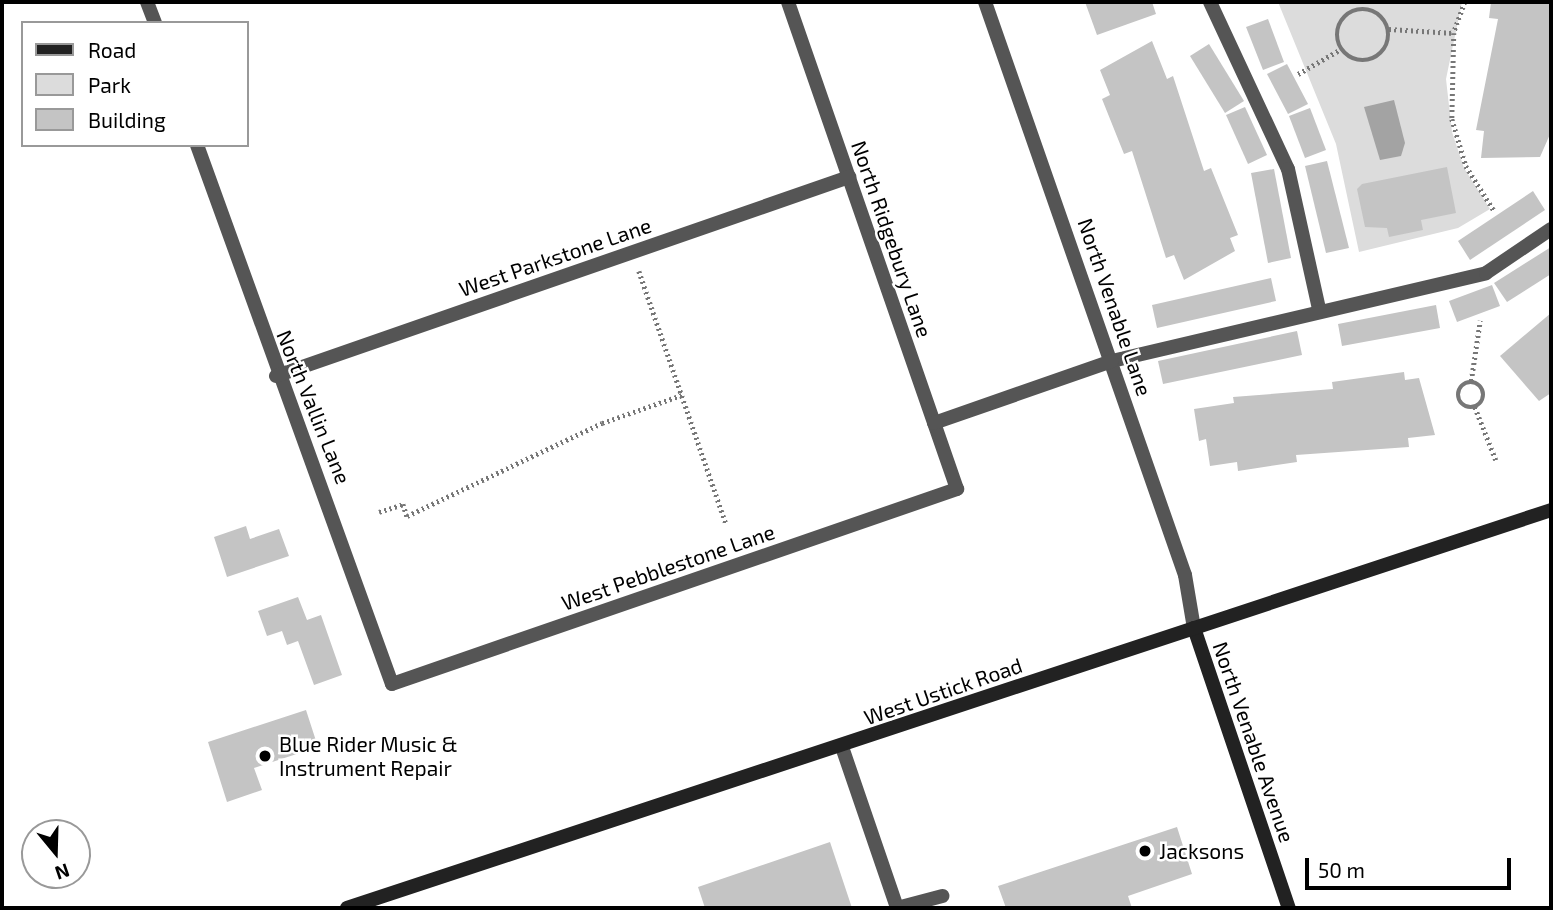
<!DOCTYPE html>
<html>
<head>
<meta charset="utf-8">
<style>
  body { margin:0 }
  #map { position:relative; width:1553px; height:910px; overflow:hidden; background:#fff; font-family:"Exo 2",sans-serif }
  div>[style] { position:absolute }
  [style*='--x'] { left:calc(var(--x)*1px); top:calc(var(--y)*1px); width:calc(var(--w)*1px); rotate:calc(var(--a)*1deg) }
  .green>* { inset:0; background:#dcdcdc }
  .water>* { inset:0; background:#a3a3a3 }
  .building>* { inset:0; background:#c4c4c4 }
  .path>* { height:4.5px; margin-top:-2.25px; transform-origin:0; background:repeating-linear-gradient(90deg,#777 0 2px,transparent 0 5.5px) }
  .path>.ring { margin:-2.25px; padding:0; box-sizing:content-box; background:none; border:4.5px solid #777; border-radius:50% }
  .lane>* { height:14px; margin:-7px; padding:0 7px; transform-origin:7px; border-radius:7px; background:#555 }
  .street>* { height:14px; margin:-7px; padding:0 7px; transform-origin:7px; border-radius:7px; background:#555 }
  .secondary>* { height:14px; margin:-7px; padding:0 7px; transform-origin:7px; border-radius:7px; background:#222 }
  .dots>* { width:19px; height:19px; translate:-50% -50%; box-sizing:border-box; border:4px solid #fff; border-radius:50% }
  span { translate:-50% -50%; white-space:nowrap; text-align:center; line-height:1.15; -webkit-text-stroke:5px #fff; paint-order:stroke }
  .street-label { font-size:21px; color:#000 }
  .poi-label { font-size:21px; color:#000 }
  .left { translate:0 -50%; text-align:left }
  .frame { position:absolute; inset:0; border:4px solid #000; pointer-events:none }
  .legend { position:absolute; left:21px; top:21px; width:228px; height:126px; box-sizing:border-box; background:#fff; border:2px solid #999; margin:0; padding:9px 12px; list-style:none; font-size:21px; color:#000 }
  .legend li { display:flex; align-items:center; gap:14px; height:35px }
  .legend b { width:35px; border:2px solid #999 }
  .north { position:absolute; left:21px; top:819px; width:70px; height:70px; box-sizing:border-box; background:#fff; border:2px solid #999; border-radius:50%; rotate:161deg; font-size:19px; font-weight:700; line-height:28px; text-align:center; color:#000 }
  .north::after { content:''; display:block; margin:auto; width:24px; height:32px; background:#000; clip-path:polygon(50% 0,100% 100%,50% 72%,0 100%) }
  .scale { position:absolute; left:1305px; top:858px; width:206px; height:32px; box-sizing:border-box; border:4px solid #000; border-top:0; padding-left:9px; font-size:21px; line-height:24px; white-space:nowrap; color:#000; -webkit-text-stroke:5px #fff; paint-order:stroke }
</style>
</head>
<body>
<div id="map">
  <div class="green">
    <div style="clip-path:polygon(1278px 2px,1462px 2px,1446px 79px,1452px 132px,1464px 168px,1490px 209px,1458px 228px,1359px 252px,1336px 144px)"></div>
  </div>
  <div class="water">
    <div style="clip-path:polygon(1394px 100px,1405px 143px,1401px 156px,1380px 160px,1364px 107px)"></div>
  </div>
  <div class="building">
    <div style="clip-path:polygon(1085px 2px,1152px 2px,1156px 14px,1097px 35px)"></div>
    <div style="clip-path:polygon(1491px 2px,1551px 2px,1551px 132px,1540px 157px,1481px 158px,1484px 131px,1476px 130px,1498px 19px,1489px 18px)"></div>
    <div style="clip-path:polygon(1268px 19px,1284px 62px,1263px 70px,1246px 27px)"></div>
    <div style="clip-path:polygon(1152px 41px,1167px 79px,1173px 76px,1204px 171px,1211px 168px,1238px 235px,1230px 238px,1235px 251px,1184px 280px,1174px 255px,1166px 258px,1132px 151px,1124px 154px,1102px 99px,1110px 95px,1100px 70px)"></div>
    <div style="clip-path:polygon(1209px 44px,1244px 101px,1225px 113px,1190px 56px)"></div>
    <div style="clip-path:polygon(1287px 64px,1308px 104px,1288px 114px,1267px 74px)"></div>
    <div style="clip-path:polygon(1245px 107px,1267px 155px,1248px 164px,1226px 115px)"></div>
    <div style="clip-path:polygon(1310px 108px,1326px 150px,1305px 158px,1289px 116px)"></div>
    <div style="clip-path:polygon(1327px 161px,1349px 248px,1326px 253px,1305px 166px)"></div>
    <div style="clip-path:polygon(1447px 167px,1456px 213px,1421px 220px,1423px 230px,1389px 237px,1387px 228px,1365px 227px,1357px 189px,1362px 184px)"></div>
    <div style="clip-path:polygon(1274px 169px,1291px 258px,1268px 263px,1251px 173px)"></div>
    <div style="clip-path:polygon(1533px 191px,1545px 210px,1470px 260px,1458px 241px)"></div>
    <div style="clip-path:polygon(1551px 247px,1551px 274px,1507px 302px,1494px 283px)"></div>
    <div style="clip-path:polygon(1271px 278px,1276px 301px,1157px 328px,1152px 305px)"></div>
    <div style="clip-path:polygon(1492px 285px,1500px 306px,1457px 322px,1449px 301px)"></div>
    <div style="clip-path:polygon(1436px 305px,1440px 328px,1342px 346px,1338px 324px)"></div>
    <div style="clip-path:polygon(1551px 313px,1551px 393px,1539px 401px,1500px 356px)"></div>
    <div style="clip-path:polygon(1297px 331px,1302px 355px,1163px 384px,1158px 361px)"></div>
    <div style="clip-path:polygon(1404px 372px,1405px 380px,1419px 378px,1435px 435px,1408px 438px,1409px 447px,1296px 455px,1297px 462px,1238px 471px,1237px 462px,1210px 466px,1206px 439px,1199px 441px,1194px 409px,1234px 403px,1233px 397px,1333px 389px,1332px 382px)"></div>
    <div style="clip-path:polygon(246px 526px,250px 539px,279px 529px,289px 556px,227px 577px,214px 537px)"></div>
    <div style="clip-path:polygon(298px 597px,307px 620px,321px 615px,342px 675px,314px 685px,298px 641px,287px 645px,282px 631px,267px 636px,258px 611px)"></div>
    <div style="clip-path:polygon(306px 710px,318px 747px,254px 768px,262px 790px,227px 802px,208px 742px)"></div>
    <div style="clip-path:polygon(1177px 827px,1192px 874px,1128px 896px,1132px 908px,1006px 908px,998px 886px)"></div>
    <div style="clip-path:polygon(830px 842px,852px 908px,705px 908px,698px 887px)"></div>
  </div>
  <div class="path">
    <div style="--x:1465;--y:2;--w:33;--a:110"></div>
    <div style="--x:1454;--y:33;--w:86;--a:91.3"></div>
    <div style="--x:1452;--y:119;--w:49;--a:73.4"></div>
    <div style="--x:1466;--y:166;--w:54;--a:57.8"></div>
    <div class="ring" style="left:1337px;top:9px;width:47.5px;height:47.5px"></div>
    <div style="--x:1389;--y:29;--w:65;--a:3.5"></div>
    <div style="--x:1298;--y:74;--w:50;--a:-30.2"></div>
    <div style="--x:639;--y:271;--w:267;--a:71"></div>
    <div style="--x:1471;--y:381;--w:61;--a:-81.5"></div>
    <div class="ring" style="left:1458px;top:382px;width:21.5px;height:21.5px"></div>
    <div style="--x:1475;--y:407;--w:57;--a:68.4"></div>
    <div style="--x:379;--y:512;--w:25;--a:-18"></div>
    <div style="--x:403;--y:504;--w:13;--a:72"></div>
    <div style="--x:407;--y:516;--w:216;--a:-25.5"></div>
    <div style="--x:602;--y:423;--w:85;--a:-19.3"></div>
  </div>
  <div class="lane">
    <div style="--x:1210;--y:2;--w:184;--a:65"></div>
    <div style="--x:1288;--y:169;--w:143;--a:77.5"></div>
    <div style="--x:1112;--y:361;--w:384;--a:-13.2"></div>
    <div style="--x:1486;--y:273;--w:78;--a:-34.1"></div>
    <div style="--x:842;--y:747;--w:170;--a:71.1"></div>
    <div style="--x:897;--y:908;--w:47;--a:-14.9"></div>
  </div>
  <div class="street">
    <div style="--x:147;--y:2;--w:22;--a:69"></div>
    <div style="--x:985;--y:2;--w:607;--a:70.76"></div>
    <div style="--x:1185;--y:575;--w:54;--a:80.4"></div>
    <div style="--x:197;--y:145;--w:573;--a:70.11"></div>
    <div style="--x:392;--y:684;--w:598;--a:-19.04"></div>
    <div style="--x:957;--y:489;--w:515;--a:-109.14"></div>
    <div style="--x:276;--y:376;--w:607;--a:-19.15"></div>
    <div style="--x:934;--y:423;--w:188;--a:-19.2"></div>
  </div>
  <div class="secondary">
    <div style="--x:1194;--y:628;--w:296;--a:71.3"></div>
    <div style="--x:347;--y:908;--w:1268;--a:-18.29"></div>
  </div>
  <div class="dots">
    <div style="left:265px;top:756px;background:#000"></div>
    <div style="left:1145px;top:851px;background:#000"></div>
  </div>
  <div class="street-label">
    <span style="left:892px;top:239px;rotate:71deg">North Ridgebury Lane</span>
    <span style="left:555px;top:257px;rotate:-19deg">West Parkstone Lane</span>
    <span style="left:1115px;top:307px;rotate:71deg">North Venable Lane</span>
    <span style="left:314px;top:407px;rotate:68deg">North Vallin Lane</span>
    <span style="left:668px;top:567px;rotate:-19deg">West Pebblestone Lane</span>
    <span style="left:943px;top:691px;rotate:-19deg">West Ustick Road</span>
    <span style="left:1254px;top:742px;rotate:71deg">North Venable Avenue</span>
  </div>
  <div class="poi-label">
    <span class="left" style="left:279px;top:756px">Blue Rider Music &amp;<br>Instrument Repair</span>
    <span class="left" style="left:1159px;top:851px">Jacksons</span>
  </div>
  <div class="frame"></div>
  <ul class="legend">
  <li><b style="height:9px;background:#222"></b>Road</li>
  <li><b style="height:19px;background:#dcdcdc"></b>Park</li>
  <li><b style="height:19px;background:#c4c4c4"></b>Building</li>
  </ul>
  <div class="north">N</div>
  <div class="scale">50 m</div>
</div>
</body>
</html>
